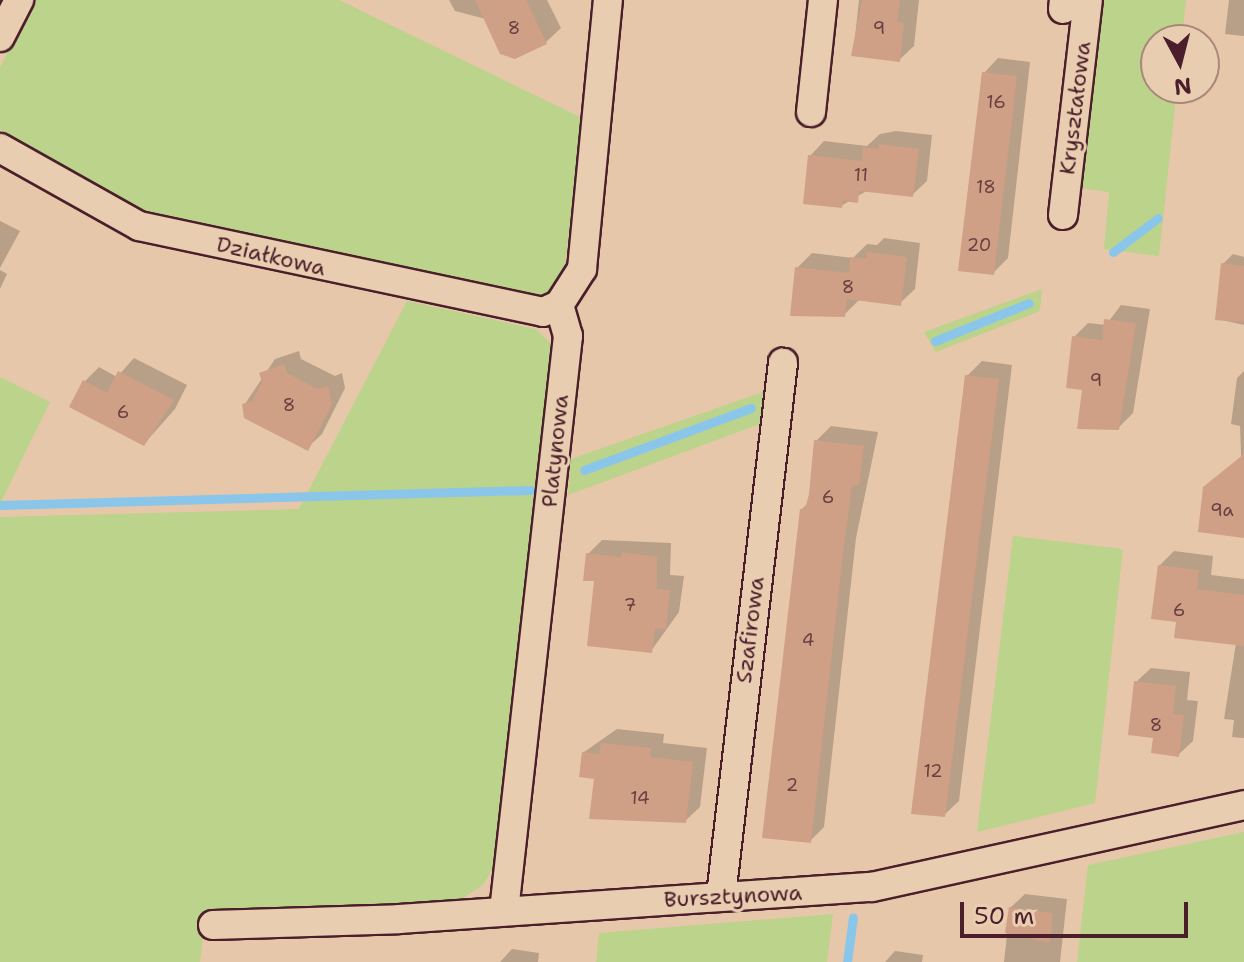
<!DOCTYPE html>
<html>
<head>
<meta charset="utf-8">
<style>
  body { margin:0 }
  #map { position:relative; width:1244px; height:962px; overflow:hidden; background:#e7c7aa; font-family:"Shantell Sans",sans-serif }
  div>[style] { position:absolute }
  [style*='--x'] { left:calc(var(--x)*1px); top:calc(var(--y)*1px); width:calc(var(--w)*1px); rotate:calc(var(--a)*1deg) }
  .green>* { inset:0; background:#bbd38a }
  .shadow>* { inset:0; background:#0003 }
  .stream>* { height:9px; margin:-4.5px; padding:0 4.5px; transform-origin:4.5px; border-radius:4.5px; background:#8ac6ea }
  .building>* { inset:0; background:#cfa086 }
  .roads { filter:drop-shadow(2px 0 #4a1f2b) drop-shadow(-2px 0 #4a1f2b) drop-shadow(0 2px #4a1f2b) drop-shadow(0 -2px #4a1f2b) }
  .street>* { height:28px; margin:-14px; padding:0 14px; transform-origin:14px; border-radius:14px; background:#e9cdb0 }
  span { translate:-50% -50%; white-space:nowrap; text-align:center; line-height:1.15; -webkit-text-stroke:6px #e9cdb0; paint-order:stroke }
  .number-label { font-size:18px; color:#6b3f42 }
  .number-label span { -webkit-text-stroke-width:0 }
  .street-label { font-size:22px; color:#4a1f2b }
  .north { position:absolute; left:1140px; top:24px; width:80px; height:80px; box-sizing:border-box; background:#e9cdb0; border:2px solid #a9877b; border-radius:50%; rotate:173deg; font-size:22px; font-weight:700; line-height:32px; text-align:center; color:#4a1f2b }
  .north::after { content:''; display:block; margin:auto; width:28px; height:36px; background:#4a1f2b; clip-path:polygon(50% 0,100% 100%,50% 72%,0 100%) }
  .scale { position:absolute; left:960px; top:902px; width:228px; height:36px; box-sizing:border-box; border:4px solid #4a1f2b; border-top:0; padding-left:10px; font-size:24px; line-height:28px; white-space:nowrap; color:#4a1f2b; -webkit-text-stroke:6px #e9cdb0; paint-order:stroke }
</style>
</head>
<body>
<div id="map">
  <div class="green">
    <div style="clip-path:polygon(31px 0,339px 0,582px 118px,563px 283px,542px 300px,155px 215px,24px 148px,0 129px,0 68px)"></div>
    <div style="clip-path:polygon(1102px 0,1186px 0,1182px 40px,1156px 40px,1156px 88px,1177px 88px,1159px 256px,1104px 249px,1109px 192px,1079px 188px)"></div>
    <div style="clip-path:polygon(1042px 289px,1040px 311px,936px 352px,924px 332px)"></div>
    <div style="clip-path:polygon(407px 301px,536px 329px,557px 350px,496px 863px,483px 885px,463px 898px,413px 906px,206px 911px,200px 962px,0 962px,0 517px,299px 509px)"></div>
    <div style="clip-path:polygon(0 377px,50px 402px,0 504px)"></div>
    <div style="clip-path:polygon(763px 392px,760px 424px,568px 495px,571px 459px)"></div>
    <div style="clip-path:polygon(1013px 536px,1123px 549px,1095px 803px,977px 832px)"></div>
    <div style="clip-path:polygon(1244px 832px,1244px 962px,1077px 962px,1088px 865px)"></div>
    <div style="clip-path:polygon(833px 914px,827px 962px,596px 962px,599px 933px)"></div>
  </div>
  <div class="shadow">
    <div style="clip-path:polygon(449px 0,547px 0,561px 28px,546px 42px,515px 57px,486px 19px,455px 11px)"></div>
    <div style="clip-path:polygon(859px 0,919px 0,914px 46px,899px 60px,853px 55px)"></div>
    <div style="clip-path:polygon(1229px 0,1244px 0,1244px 36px,1225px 34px)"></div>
    <div style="clip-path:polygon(998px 58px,1030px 62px,1008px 258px,993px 273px,984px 73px)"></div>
    <div style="clip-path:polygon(896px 131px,932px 135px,927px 181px,912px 195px,868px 190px,841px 206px,810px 156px,824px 141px,867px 146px,880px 134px)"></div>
    <div style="clip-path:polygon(0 221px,20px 231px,0 268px)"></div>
    <div style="clip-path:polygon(884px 238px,920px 243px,915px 289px,900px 303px,859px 300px,844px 315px,797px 268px,812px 253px,853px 258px,867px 244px,877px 245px)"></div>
    <div style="clip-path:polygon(1233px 254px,1244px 257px,1244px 325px,1217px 319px,1223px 264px)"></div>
    <div style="clip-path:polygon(0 270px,7px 274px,0 289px)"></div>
    <div style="clip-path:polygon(1121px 305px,1150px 309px,1133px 413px,1118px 428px,1084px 388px,1074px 337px,1088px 323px,1106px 325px)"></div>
    <div style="clip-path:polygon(299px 351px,301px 359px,335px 376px,342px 373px,345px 388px,322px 434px,307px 448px,245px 404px,275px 359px)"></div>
    <div style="clip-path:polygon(134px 358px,187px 385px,175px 409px,144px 444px,84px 382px,99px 367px,117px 377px)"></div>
    <div style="clip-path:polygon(982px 361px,1012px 365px,959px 801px,944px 815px,967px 376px)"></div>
    <div style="clip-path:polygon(1244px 371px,1244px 536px,1240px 426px,1231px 424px,1237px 378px)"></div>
    <div style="clip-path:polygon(831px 426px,878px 432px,856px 538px,824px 827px,810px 841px,801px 510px,809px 502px,816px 441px)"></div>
    <div style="clip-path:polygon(602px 540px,671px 543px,670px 575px,684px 576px,679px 612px,651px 651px,596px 579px,588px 554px)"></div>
    <div style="clip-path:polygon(1174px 551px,1213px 556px,1211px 575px,1244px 579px,1244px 738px,1232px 737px,1234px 720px,1224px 719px,1236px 643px,1178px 620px,1159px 566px)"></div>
    <div style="clip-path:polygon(1151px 668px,1190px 672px,1187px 700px,1198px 701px,1193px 741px,1178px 755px,1155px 736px,1136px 682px)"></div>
    <div style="clip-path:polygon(617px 729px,664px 734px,663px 743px,707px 748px,700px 807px,685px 821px,592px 817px,596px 777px,584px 752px)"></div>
    <div style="clip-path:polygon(1025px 894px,1067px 899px,1060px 962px,1004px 962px,1010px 908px)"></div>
    <div style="clip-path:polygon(512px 949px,539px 953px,538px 962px,500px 962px)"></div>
    <div style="clip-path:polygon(895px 951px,923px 955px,922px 962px,885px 962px)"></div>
  </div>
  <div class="stream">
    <div style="--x:1113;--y:252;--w:56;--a:-37.1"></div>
    <div style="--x:935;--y:341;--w:101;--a:-22"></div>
    <div style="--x:584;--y:470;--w:178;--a:-20.4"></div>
    <div style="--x:0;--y:505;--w:531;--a:-1.62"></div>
    <div style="--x:847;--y:962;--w:45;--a:-82.4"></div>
  </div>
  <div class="building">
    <div style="clip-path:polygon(475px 0,526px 0,547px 44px,515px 59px,500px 54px)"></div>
    <div style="clip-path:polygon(862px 0,900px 0,897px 22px,904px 23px,900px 62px,851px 56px)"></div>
    <div style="clip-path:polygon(982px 72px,1017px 76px,994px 275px,958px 271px)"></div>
    <div style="clip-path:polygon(879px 144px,919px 149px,913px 197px,859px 191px,858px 203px,843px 201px,842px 208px,803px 204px,808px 155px,862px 161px,863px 147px,879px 149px)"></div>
    <div style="clip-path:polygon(867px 252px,907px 257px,901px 306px,847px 299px,845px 317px,790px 316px,795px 267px,849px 273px,850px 257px,866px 259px)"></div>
    <div style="clip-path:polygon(1221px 263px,1244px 266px,1244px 322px,1215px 320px)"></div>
    <div style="clip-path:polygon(1104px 319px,1136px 323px,1119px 430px,1077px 429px,1082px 390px,1066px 388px,1072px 336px,1102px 340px)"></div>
    <div style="clip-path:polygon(284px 364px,287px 373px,308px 384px,319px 389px,328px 386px,332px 404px,308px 451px,244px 418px,242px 404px,252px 401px,262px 382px,259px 373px)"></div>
    <div style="clip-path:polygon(118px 371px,174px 400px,144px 446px,69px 407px,83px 380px,107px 393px)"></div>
    <div style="clip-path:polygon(965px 375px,999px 379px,945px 817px,911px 814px)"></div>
    <div style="clip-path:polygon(814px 440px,864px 446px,859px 485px,852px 485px,843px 554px,811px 843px,762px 838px,800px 509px,805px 509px,809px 494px)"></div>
    <div style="clip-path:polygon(1244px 454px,1244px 538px,1198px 532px,1203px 487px)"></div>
    <div style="clip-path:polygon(622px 552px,657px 557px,657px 589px,670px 590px,666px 629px,655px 628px,652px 653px,587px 646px,594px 581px,583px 581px,586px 553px,621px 557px)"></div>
    <div style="clip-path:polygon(1158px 565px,1199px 570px,1197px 589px,1244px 595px,1244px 646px,1174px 638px,1176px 622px,1151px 619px)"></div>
    <div style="clip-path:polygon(1134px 681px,1176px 686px,1173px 714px,1184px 715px,1179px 757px,1151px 753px,1153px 738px,1128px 735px)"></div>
    <div style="clip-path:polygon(601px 743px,651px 748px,650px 757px,693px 762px,686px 823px,589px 819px,594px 779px,579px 777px,582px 752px,599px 754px)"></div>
    <div style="clip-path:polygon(1009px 907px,1053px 913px,1050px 943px,1005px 933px)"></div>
  </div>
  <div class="roads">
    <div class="street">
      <div style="--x:1063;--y:9;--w:9;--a:-84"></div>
      <div style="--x:0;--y:37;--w:42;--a:-62.8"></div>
      <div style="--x:811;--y:112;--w:113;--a:-83.9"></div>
      <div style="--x:0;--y:148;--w:159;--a:29.3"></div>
      <div style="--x:139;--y:226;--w:413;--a:12"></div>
      <div style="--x:543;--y:312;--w:17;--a:-24"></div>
      <div style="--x:559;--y:305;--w:43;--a:-57.4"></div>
      <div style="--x:582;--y:269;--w:270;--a:-84.5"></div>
      <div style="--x:1063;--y:215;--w:216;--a:-83.4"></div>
      <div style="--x:721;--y:896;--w:537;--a:-83.37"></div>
      <div style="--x:504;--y:911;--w:579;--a:-83.65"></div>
      <div style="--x:568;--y:336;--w:32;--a:-106"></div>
      <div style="--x:213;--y:925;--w:186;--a:-1.8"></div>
      <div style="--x:399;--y:919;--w:474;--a:-3.9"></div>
      <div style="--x:872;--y:887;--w:381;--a:-12.4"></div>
    </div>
  </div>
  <div class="number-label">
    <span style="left:514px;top:28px">8</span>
    <span style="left:879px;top:28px">9</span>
    <span style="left:996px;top:102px">16</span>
    <span style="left:861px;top:175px">11</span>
    <span style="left:986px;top:187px">18</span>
    <span style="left:979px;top:245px">20</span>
    <span style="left:848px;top:287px">8</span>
    <span style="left:1096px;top:380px">9</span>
    <span style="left:289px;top:405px">8</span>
    <span style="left:123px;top:412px">6</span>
    <span style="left:828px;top:497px">6</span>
    <span style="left:1222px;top:510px">9a</span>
    <span style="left:630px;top:605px">7</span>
    <span style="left:1179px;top:610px">6</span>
    <span style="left:808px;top:640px">4</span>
    <span style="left:1156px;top:725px">8</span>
    <span style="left:933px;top:771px">12</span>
    <span style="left:792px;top:785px">2</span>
    <span style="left:640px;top:798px">14</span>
  </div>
  <div class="street-label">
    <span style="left:1075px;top:108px;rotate:-83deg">Kryształowa</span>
    <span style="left:271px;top:256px;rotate:13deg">Działkowa</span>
    <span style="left:555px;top:451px;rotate:-84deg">Platynowa</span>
    <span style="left:750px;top:630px;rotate:-83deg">Szafirowa</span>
    <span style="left:733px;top:896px;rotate:-3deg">Bursztynowa</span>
  </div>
  <div class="north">N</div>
  <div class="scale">50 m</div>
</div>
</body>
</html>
